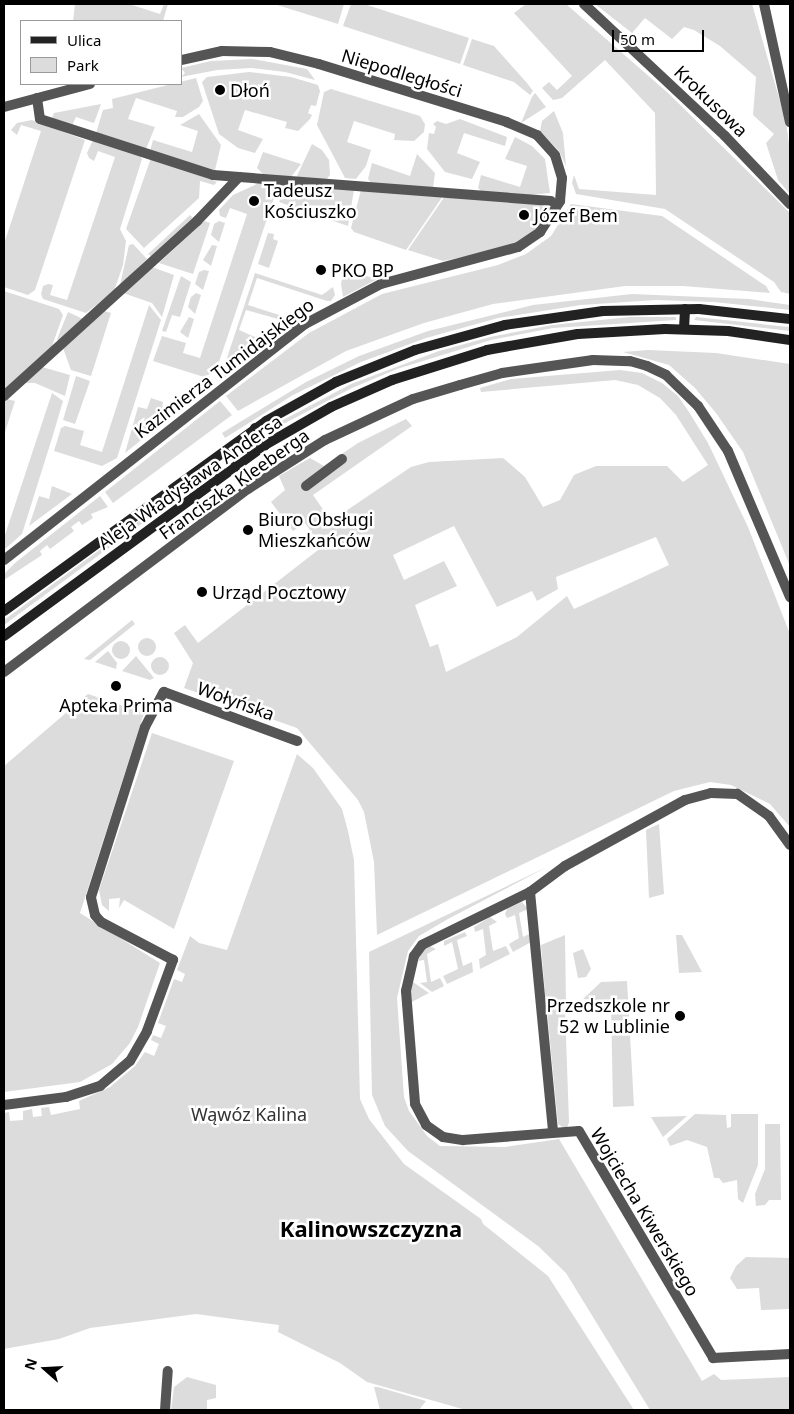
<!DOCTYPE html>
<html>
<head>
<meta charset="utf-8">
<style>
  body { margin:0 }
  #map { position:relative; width:794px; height:1414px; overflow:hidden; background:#fff; font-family:"Noto Sans",sans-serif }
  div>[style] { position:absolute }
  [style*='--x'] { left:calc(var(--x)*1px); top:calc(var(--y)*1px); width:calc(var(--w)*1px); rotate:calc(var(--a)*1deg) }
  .green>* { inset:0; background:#dcdcdc }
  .round { border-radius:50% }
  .minor>* { height:10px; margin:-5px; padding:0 5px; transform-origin:5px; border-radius:5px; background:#555 }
  .secondary>* { height:10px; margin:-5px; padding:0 5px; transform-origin:5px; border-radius:5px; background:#222 }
  .dots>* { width:14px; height:14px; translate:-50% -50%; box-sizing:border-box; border:2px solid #fff; border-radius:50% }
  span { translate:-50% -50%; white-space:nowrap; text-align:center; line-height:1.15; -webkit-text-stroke:5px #fff; paint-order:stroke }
  .street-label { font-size:18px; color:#000 }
  .poi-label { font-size:18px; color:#000 }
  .left { translate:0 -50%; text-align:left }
  .right { translate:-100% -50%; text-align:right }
  .park-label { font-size:18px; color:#333 }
  .district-label { font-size:22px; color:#000; font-weight:700 }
  .frame { position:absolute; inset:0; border:5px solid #000; pointer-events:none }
  .legend { position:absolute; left:20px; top:20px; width:162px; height:65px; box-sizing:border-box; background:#fff; border:1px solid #999; margin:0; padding:6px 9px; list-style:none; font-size:15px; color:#000 }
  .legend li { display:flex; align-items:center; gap:10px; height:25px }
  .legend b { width:25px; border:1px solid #999 }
  .north { position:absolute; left:20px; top:1344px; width:50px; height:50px; -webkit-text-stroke:4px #fff; paint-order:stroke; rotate:289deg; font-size:14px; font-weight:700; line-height:20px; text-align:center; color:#000 }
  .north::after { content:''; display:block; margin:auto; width:18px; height:22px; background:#000; clip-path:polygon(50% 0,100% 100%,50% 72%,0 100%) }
  .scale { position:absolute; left:612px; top:30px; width:92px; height:22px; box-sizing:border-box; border:2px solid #000; border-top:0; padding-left:6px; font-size:15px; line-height:18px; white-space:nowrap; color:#000; -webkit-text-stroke:4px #fff; paint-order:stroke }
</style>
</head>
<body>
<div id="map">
  <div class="green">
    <div style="clip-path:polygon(75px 4px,129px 4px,160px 14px,164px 4px,168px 4px,163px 21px,73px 21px)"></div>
    <div style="clip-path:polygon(274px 4px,344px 4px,338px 24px)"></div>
    <div style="clip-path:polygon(351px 4px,364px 4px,469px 38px,460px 64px,343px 26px)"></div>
    <div style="clip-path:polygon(526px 4px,566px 4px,668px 93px,790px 213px,790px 294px,781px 292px,774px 282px,665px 209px,576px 194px,572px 183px,574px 175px,579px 189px,656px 195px,655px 113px,605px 60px,562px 98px,553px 100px,542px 88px,549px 82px,557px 90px,572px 76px,514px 13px)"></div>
    <div style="clip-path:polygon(595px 4px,752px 4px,786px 122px,790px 151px,790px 194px,778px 180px,766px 143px,774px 134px,753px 115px,756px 77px,720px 46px,694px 30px,684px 27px,672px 39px,645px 18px,632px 33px)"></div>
    <div style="clip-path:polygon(472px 39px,494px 46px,527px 83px,533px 91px,530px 95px,514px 82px,463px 65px)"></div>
    <div style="clip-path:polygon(252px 59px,307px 69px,315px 80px,285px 72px,251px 68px,217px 70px,181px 77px,185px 73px,181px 68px,211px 61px)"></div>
    <div style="clip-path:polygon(249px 72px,291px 77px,318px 85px,320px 91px,316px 106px,311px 105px,308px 113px,312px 115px,310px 119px,298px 131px,285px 128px,287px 122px,245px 110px,238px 130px,263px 139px,255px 153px,238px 148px,219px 134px,202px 82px,207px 77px)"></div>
    <div style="clip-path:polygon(196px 78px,203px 101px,199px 107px,183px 117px,175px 117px,177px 111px,136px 98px,128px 119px,155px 127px,146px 149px,96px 133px,103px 110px,113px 108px,112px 99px)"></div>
    <div style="clip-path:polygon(331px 89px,420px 116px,425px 124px,424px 132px,414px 141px,394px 140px,395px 134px,354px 121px,347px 142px,371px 150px,366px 166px,356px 179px,345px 178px,317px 125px,324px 92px)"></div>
    <div style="clip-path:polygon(535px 93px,546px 107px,521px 123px,532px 97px)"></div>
    <div style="clip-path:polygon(101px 104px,94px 123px,76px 117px,72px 126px,52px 118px,54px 113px)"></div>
    <div style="clip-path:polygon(554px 111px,563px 133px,566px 166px,559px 151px,540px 131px,542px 121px)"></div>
    <div style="clip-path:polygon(199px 114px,221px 145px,215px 170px,150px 151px,153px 140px,192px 152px,198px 131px,180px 125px)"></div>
    <div style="clip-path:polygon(460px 119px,507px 137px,505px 146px,464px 133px,457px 153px,480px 162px,472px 179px,445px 172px,427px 149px,429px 133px,434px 134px,436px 127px,433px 124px,437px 121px,446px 124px)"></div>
    <div style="clip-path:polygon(32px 120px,85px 140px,35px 290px,28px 295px,4px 287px,4px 244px,41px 131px,21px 125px,17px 135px,11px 130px,17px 123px)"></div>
    <div style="clip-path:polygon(515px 137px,532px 146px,545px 159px,550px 193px,530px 195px,482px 192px,478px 188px,481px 175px,520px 187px,527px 166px,505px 159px)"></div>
    <div style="clip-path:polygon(93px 140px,140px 155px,142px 159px,120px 229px,126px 241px,123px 265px,114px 291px,86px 313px,43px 299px,41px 294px,43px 286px,48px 284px,53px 285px,50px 295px,67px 300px,115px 157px,98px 151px,94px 161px,89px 158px,87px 153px)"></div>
    <div style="clip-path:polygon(312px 144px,322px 150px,329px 160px,330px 175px,326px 180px,296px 178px)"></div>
    <div style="clip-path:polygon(263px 152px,301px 164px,291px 177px,264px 175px,257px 168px)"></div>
    <div style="clip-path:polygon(417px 154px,435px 173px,433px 188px,372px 184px,368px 179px,372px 163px,410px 176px)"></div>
    <div style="clip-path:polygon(151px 158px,217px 182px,214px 185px,200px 181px,199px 198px,144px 248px,126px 229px)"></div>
    <div style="clip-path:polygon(259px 183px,278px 186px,216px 371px,204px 377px,153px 361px,162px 336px,186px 343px,183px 353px,200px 358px,247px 214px,230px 208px,226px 218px,220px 216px,219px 210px,233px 195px)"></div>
    <div style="clip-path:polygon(286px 185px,354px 190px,348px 226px,279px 202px)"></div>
    <div style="clip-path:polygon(361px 190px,443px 196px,406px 250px,354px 232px,351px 228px)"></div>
    <div style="clip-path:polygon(445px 196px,538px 203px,548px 211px,538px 228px,513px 244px,493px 251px,443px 261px,408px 250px)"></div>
    <div style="clip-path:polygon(571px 204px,662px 216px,766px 286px,770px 293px,683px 286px,625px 286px,493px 304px,424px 323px,346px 351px,238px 411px,226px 396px,309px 333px,382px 294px,498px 265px,526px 254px,551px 236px)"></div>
    <div style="clip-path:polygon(190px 215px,194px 219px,152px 257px,148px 254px)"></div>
    <div style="clip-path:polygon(204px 221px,210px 223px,193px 274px,159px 263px)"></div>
    <div style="clip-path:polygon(219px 221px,225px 223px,219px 242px,211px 235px,214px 224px)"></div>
    <div style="clip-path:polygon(268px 233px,274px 234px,273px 239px,278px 241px,269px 268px,258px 264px)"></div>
    <div style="clip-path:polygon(133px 244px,147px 259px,120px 285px,129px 245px)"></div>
    <div style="clip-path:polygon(212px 245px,217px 246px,211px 266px,203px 260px)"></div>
    <div style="clip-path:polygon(152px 267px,174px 275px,162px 317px,152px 303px,123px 293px)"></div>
    <div style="clip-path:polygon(344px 269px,376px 279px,379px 271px,385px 275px,343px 297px,341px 284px)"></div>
    <div style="clip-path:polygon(204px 270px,209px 271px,203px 290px,195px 284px,199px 272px)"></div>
    <div style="clip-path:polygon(255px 273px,322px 295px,333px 287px,335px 295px,331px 301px,327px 301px,257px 278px,248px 305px,295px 320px,296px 324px,246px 310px,239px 330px,268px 343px,219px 382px)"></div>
    <div style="clip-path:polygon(181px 276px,191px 282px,180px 317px,172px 315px,166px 332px,162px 331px)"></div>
    <div style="clip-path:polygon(4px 291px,59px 309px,63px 315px,51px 349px,4px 391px)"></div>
    <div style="clip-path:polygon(196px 293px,201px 295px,195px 314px,188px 307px,191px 297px)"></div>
    <div style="clip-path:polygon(632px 294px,749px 299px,790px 305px,790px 310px,714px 302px,656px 300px,581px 305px,498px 318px,426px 338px,361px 362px,293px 395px,225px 438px,222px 433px,306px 382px,359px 356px,428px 331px,533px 305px)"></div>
    <div style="clip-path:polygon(149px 305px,161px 320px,117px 458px,102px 466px,54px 451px,61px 428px,65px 426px,84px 431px,80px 445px,102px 452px)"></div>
    <div style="clip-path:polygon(104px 311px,111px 313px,91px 376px,71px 370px,63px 348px)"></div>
    <div style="clip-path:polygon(68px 312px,83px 319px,58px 342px,57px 339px)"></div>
    <div style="clip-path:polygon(189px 317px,194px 319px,188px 338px,180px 332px)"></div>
    <div style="clip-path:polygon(630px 317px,676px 317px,676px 320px,553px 328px,491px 340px,397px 369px,352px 388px,270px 431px,268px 428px,351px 384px,439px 351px,490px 337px,552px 325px)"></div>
    <div style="clip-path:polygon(696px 317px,779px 326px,790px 327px,790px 331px,694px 320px)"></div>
    <div style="clip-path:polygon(648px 350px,716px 353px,790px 364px,790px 566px,743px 452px,716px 413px,695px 388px,669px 365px,623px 352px)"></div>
    <div style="clip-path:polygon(42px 367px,70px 375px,65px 396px,35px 383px,25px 383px)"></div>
    <div style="clip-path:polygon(evenodd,620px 370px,642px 373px,662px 383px,678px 396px,689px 412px,708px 443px,748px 527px,790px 634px,790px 827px,770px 804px,731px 785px,710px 782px,674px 791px,377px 935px,374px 862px,364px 812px,358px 800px,297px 728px,184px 688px,193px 663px,174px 633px,185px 625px,198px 643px,322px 547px,305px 523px,293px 531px,271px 502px,285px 490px,279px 476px,310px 458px,324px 466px,358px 443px,406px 419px,412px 426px,313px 495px,331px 521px,411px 467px,429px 462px,503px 458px,525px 477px,543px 507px,560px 500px,574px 475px,596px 466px,667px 466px,683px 482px,708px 465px,676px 415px,660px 398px,638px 385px,615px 380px,481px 392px,480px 388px,511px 379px,620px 370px,454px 526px,497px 607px,532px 591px,537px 601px,558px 589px,556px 577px,656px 537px,669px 565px,574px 609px,567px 596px,517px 637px,446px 672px,438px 644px,430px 647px,415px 605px,457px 586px,444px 561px,404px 580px,393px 555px,454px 526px)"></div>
    <div style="clip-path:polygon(76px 376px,90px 381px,75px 424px,63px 420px)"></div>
    <div style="clip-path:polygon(52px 393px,63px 401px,53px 435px,22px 534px,4px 550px,4px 538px)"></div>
    <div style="clip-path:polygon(151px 398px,163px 402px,160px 425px,125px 453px,138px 407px,147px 409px)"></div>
    <div style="clip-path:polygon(7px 399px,15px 401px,4px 435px,4px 402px)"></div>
    <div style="clip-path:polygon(220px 401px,232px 415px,113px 503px,105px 492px)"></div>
    <div style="clip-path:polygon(214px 466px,216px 469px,4px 625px,4px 620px)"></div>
    <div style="clip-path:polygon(52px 486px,72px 494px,29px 526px,39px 496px,49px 499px)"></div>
    <div style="clip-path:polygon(100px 496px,108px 507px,91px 514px,93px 518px,82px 525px,79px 521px,71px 527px,74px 531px,50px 549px,47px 545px,40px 551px,42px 555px,4px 580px,4px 574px,15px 563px)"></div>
    <div style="clip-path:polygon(132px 620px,135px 624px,90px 660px,84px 659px)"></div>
    <div class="round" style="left:138px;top:638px;width:18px;height:18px"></div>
    <div class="round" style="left:112px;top:641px;width:18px;height:18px"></div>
    <div style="clip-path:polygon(108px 651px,117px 663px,116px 669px,95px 662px)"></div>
    <div style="clip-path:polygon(136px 656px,154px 678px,150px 680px,122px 671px)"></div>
    <div class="round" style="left:151px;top:657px;width:18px;height:18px"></div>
    <div style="clip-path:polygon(88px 694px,144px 713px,80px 913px,160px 963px,138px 1027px,130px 1043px,112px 1064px,80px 1082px,4px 1092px,4px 766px)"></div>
    <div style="clip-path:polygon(152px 733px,234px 761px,174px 929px,124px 900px,119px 908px,120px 898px,109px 899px,109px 911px,102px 905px,99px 890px)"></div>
    <div style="clip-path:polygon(297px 754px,313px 768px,342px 809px,348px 831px,354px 860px,360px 1099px,369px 1119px,404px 1164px,481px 1219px,483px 1224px,548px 1276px,634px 1410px,466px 1410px,367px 1382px,340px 1363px,278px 1332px,279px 1325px,196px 1314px,90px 1328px,59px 1339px,4px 1349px,4px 1113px,9px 1112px,10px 1121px,23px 1120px,23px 1111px,32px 1109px,33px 1117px,42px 1116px,41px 1108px,49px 1107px,51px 1115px,80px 1109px,79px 1101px,110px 1087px,135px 1066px,145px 1052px,154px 1056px,159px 1044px,151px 1040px,153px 1035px,161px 1038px,166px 1026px,158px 1023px,174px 979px,182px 982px,185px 974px,177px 970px,190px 936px,199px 943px,227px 950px)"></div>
    <div style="clip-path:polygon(659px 824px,664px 894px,649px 898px,646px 830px)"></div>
    <div style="clip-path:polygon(549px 866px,448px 919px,419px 936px,408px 951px,397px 998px,404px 1097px,409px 1111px,427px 1136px,440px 1146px,505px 1147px,559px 1139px,702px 1381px,714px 1374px,721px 1380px,790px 1377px,790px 1410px,650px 1410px,566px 1273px,538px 1246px,408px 1151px,385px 1126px,372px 1095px,369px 952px)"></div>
    <div style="clip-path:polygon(522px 902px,528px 909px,519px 913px,523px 937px,531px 933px,533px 941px,513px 952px,509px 944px,519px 938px,515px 915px,507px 918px,505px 914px,507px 909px)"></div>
    <div style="clip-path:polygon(490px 917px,497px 922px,489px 926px,493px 951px,506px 946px,510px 954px,480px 969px,479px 959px,486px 955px,483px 929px,475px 932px,474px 927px)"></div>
    <div style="clip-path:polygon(465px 932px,467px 936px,457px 940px,463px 966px,472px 962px,473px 972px,447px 984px,443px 976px,458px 969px,452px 942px,444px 946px,444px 941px)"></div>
    <div style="clip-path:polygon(565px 935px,566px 1003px,546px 1004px,541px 945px)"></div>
    <div style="clip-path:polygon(676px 935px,682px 935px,702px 972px,679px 973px)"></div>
    <div style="clip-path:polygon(430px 946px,436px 949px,427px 954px,431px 982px,440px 978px,444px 986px,432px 992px,420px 983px,427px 982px,424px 960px,418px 961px,423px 950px)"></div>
    <div style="clip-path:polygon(583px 949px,591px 969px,586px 977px,578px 978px,573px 953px)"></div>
    <div style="clip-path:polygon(627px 981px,634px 1106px,613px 1107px,611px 1001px,583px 999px,601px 982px)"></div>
    <div style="clip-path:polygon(413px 982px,429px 993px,408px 1004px,412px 984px)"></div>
    <div style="clip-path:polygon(565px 1009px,569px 1122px,567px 1128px,564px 1128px,558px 1124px,547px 1010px)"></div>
    <div style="clip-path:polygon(695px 1114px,726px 1115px,727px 1128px,731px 1127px,731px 1114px,758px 1114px,758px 1165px,743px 1203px,738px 1199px,737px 1180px,723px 1183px,719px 1178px,714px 1178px,707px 1147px,687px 1140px,670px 1146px,667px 1139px)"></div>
    <div style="clip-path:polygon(687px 1116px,663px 1137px,651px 1117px)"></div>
    <div style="clip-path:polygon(765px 1124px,780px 1124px,781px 1200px,769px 1200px,765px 1205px,756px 1206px,755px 1194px,765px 1169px)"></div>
    <div style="clip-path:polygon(746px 1257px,790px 1258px,790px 1329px,789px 1309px,761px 1310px,759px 1288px,737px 1289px,730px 1278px,736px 1266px)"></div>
    <div style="clip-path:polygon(187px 1377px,216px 1385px,216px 1398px,207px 1400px,207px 1410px,171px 1410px,174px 1387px)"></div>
    <div style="clip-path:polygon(374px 1387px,378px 1387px,426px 1401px,419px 1410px,380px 1410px)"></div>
  </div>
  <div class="minor">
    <div style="--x:584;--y:4;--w:193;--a:43.1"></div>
    <div style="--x:725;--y:136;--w:94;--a:46.3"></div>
    <div style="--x:764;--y:4;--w:121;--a:77.6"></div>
    <div style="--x:37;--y:98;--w:21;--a:82"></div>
    <div style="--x:40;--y:119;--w:182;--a:17.9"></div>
    <div style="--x:213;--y:175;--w:339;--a:4.4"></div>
    <div style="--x:4;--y:107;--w:89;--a:-15"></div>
    <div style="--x:4;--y:396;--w:261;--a:-42.2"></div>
    <div style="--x:197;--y:221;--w:61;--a:-46.3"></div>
    <div style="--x:306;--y:486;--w:45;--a:-36.9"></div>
    <div style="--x:4;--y:560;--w:382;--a:-38.1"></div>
    <div style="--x:305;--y:324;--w:86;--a:-27.8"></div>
    <div style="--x:381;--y:284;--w:142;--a:-15.1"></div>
    <div style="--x:518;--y:247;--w:27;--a:-34"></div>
    <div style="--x:540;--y:232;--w:37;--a:-57"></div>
    <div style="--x:560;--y:201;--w:23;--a:-85"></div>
    <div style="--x:562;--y:178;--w:24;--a:-107"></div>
    <div style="--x:555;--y:155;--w:27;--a:-132"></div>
    <div style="--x:537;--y:135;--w:33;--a:-157"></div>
    <div style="--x:507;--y:122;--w:197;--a:-162.9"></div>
    <div style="--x:319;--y:64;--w:50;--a:-166.2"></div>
    <div style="--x:270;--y:52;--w:48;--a:-178.8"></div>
    <div style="--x:222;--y:51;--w:42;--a:167.6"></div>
    <div style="--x:4;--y:672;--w:305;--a:-36.9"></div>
    <div style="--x:248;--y:489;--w:91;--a:-32.5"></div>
    <div style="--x:325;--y:440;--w:97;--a:-25"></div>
    <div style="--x:413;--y:399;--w:49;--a:-16.6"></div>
    <div style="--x:460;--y:385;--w:44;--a:-15.9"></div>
    <div style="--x:502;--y:373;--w:92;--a:-8.1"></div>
    <div style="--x:593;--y:360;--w:37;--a:2"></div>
    <div style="--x:630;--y:361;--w:18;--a:16"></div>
    <div style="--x:647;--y:366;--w:21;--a:25"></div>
    <div style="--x:666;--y:375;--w:45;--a:44.1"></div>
    <div style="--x:698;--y:406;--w:54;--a:56.3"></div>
    <div style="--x:728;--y:451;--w:159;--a:67"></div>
    <div style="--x:790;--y:845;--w:36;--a:-126"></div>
    <div style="--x:769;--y:816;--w:39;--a:-145"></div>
    <div style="--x:737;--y:794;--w:26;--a:-178"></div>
    <div style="--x:711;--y:793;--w:27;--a:165"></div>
    <div style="--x:685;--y:800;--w:137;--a:151.2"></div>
    <div style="--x:565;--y:866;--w:44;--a:143.4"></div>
    <div style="--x:530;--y:892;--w:120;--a:153.9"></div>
    <div style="--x:422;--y:945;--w:14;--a:126"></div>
    <div style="--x:414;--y:956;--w:36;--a:103"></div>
    <div style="--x:406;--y:991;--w:113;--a:85.4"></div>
    <div style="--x:415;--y:1104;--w:24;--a:62"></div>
    <div style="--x:426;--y:1125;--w:21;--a:35"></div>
    <div style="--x:443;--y:1137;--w:20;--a:9"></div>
    <div style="--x:463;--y:1140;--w:116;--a:-4.4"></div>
    <div style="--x:579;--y:1131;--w:264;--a:59.4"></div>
    <div style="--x:713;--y:1358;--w:77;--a:-3"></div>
    <div style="--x:530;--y:892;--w:241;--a:84.5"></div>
    <div style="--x:4;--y:1105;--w:63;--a:-7.4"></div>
    <div style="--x:66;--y:1097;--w:36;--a:-18"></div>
    <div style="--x:100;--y:1086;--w:39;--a:-40"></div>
    <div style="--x:130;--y:1061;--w:34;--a:-60"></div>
    <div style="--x:147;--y:1031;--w:76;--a:-69.9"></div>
    <div style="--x:173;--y:960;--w:81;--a:-152.2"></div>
    <div style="--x:101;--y:922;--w:9;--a:-131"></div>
    <div style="--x:95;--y:915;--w:18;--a:-103"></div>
    <div style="--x:91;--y:897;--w:178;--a:-72.4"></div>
    <div style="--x:145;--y:727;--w:40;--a:-62"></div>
    <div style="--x:164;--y:692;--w:142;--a:20.2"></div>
    <div style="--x:165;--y:1410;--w:39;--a:-86"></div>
  </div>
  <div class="secondary">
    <div style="--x:684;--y:329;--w:20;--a:-87"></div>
    <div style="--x:255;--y:428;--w:20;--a:60"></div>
    <div style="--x:4;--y:611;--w:324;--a:-35.9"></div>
    <div style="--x:266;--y:421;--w:80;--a:-29.1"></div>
    <div style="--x:336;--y:382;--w:85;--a:-22.1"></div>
    <div style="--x:415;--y:350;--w:93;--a:-15.5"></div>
    <div style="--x:505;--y:325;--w:99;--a:-8.1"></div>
    <div style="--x:603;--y:311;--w:96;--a:-1.2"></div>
    <div style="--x:699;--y:309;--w:92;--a:6.3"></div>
    <div style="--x:4;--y:636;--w:323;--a:-36.2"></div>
    <div style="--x:265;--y:445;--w:76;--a:-29.9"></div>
    <div style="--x:331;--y:407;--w:67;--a:-23.9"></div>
    <div style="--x:392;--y:380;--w:100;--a:-17.5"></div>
    <div style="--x:487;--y:350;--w:92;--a:-10"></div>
    <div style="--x:578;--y:334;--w:87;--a:-3.3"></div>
    <div style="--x:665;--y:329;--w:63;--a:1.8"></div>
    <div style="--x:728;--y:331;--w:63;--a:8.3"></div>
  </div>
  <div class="dots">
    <div style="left:220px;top:90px;background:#000"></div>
    <div style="left:254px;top:201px;background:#000"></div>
    <div style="left:524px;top:215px;background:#000"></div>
    <div style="left:321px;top:270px;background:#000"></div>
    <div style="left:248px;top:530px;background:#000"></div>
    <div style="left:202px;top:592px;background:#000"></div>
    <div style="left:116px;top:686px;background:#000"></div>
    <div style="left:680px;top:1016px;background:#000"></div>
  </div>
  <div class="street-label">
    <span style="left:402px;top:73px;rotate:17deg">Niepodległości</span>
    <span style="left:711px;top:101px;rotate:44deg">Krokusowa</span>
    <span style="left:224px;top:368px;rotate:-37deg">Kazimierza Tumidajskiego</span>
    <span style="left:190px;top:482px;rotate:-35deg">Aleja Władysława Andersa</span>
    <span style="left:234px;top:484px;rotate:-35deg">Franciszka Kleeberga</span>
    <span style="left:236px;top:701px;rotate:20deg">Wołyńska</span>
    <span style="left:645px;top:1212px;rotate:59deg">Wojciecha Kiwerskiego</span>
  </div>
  <div class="poi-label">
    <span class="left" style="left:230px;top:90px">Dłoń</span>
    <span class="left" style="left:264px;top:201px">Tadeusz<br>Kościuszko</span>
    <span class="left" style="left:534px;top:215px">Józef Bem</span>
    <span class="left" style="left:331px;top:270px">PKO BP</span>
    <span class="left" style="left:258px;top:530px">Biuro Obsługi<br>Mieszkańców</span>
    <span class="left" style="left:212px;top:592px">Urząd Pocztowy</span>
    <span style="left:116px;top:705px">Apteka Prima</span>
    <span class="right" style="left:670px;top:1016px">Przedszkole nr<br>52 w Lublinie</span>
  </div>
  <div class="park-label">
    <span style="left:249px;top:1114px">Wąwóz Kalina</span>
  </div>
  <div class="district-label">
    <span style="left:371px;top:1229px">Kalinowszczyzna</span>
  </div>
  <div class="frame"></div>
  <ul class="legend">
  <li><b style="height:6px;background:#222"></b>Ulica</li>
  <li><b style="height:14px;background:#dcdcdc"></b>Park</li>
  </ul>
  <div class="north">N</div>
  <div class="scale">50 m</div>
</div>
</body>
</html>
